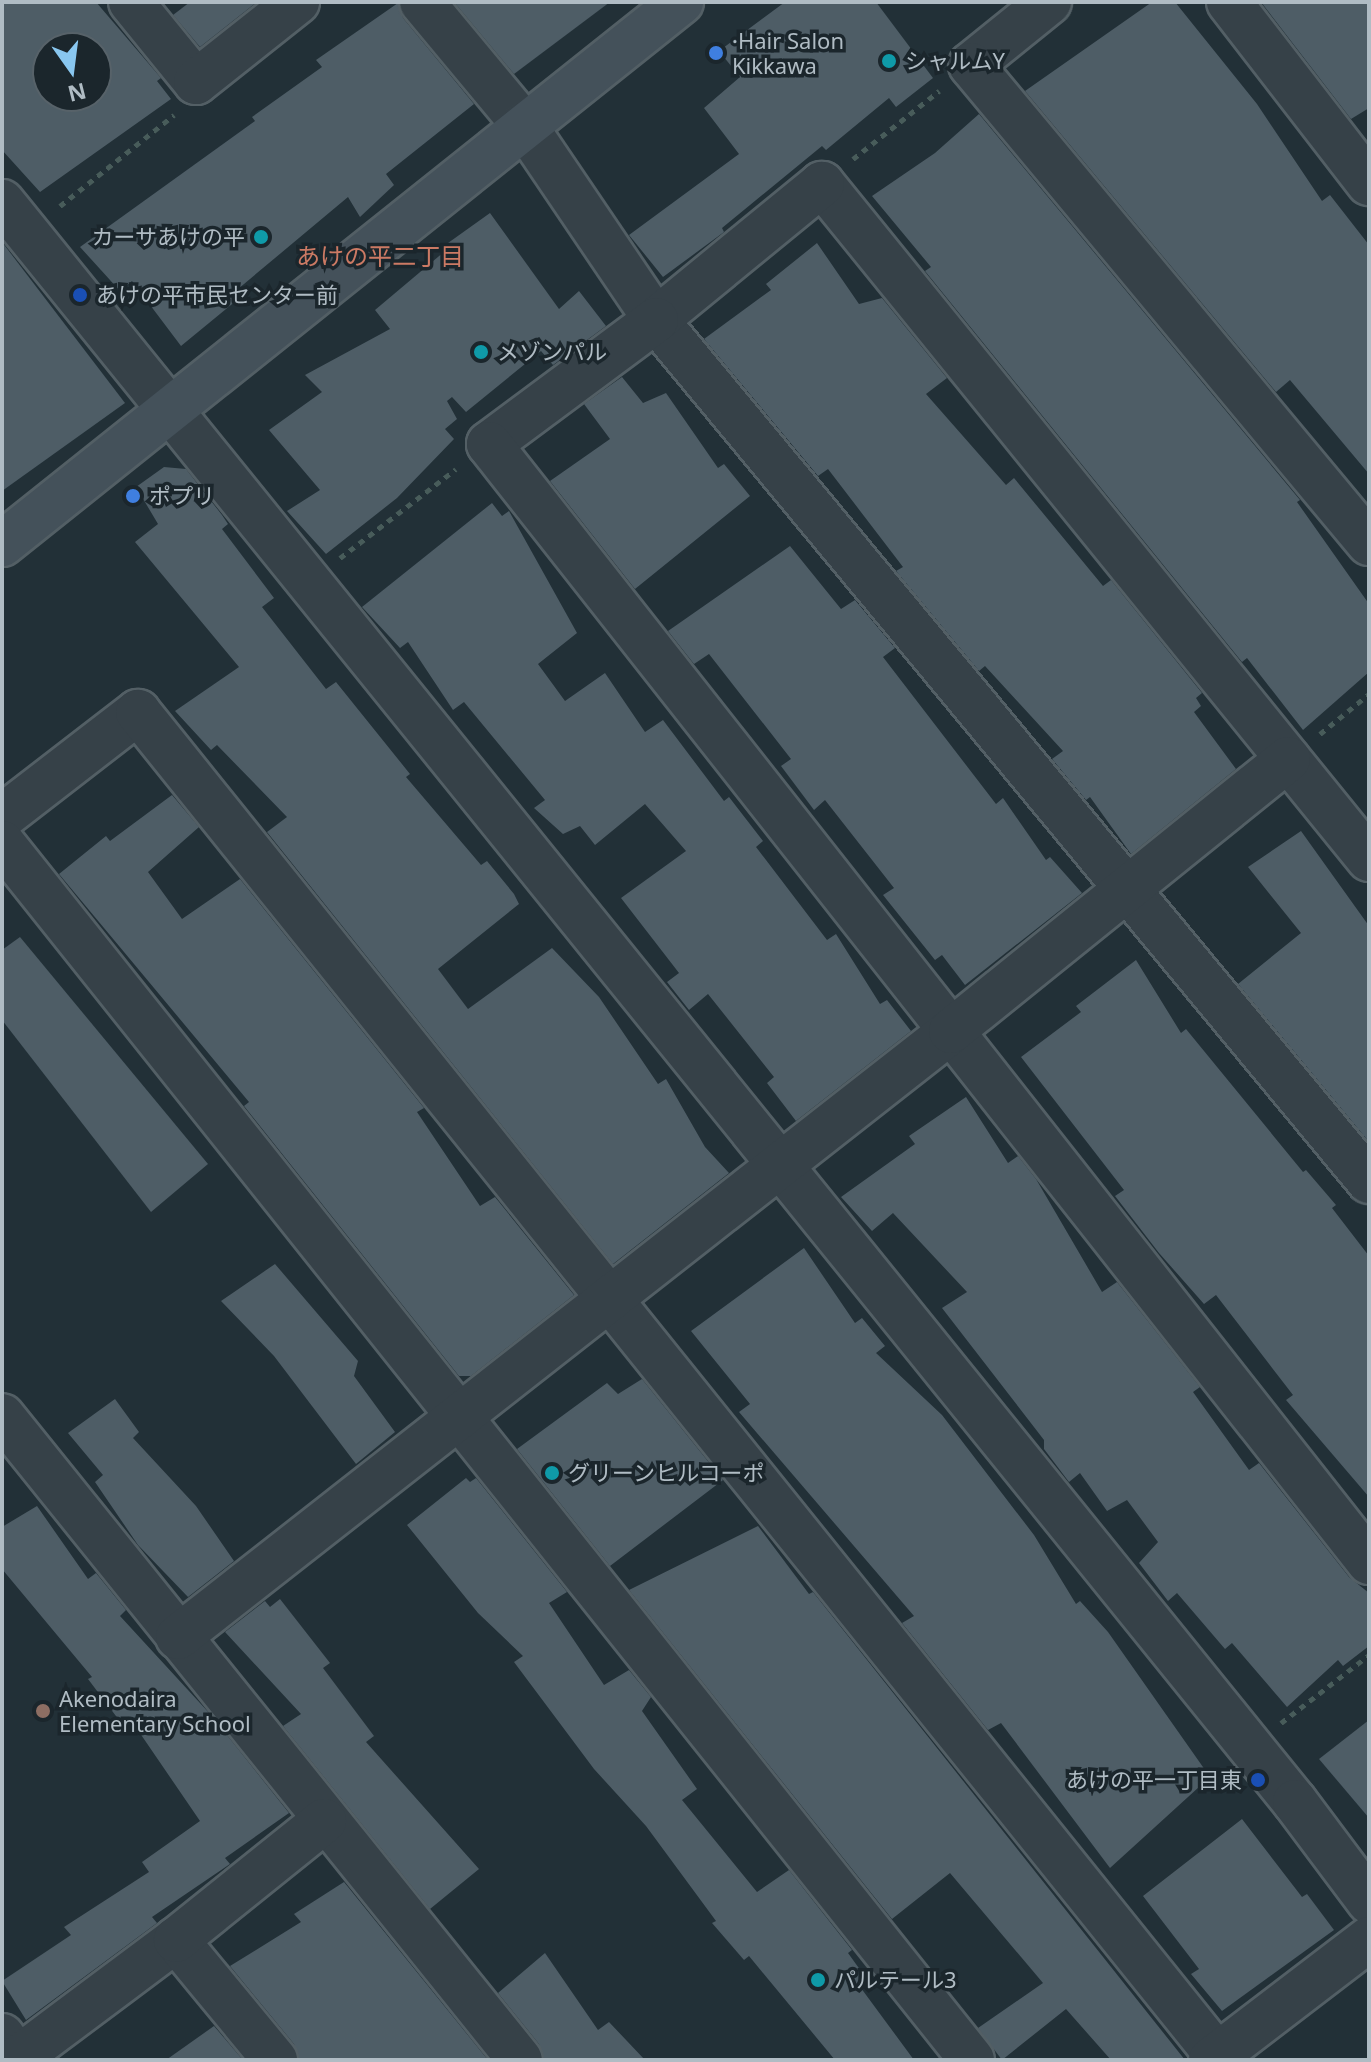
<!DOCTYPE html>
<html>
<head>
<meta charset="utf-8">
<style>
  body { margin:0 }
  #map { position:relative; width:1371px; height:2062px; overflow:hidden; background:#223037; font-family:"Noto Sans","Noto Sans JP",sans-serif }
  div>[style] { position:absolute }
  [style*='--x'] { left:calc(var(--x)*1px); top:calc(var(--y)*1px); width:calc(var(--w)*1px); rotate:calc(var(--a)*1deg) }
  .building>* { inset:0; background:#4e5d66 }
  .path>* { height:5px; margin-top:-2.5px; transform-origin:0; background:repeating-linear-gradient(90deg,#485c5a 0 6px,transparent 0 12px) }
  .roads { filter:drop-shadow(2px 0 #535f65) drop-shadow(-2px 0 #535f65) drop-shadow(0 2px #535f65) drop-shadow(0 -2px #535f65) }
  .street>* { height:44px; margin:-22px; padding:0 22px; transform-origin:22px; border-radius:22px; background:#364148 }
  .secondary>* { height:44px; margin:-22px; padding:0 22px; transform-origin:22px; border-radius:22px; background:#44515a }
  .dots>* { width:22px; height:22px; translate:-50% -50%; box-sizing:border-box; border:4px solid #1b262c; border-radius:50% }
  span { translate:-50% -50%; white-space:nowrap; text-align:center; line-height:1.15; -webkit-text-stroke:7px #1b262c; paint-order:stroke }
  .poi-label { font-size:22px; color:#b0bcc4 }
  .left { translate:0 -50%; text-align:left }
  .right { translate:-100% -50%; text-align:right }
  .neighbourhood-label { font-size:24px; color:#cc7a64 }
  .frame { position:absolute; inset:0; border:4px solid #b0bcc4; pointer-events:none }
  .north { position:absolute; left:32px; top:32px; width:80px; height:80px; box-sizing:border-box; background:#1b262c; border:2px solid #576269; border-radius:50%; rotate:166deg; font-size:22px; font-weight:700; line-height:32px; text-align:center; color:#b0bcc4 }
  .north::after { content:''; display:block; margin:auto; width:28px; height:36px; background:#89c7f0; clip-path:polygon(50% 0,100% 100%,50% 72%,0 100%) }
</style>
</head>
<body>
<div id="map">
  <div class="building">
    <div style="clip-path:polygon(evenodd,2px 2px,96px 2px,161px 78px,157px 81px,171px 99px,40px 192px,2px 150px,2px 2px,48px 48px,96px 48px,96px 96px,48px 96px,48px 48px)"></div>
    <div style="clip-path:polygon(190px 2px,257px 2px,200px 47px,173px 15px)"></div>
    <div style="clip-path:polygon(454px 2px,610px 2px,514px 74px)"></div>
    <div style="clip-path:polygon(785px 2px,876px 2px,933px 78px,896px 107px,889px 98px,826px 150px,822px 146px,722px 228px,724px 232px,663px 277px,629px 235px,739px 154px,704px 108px,740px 77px,719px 51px)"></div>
    <div style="clip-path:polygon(1152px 2px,1175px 2px,1257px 104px,1322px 201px,1330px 195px,1369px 245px,1369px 474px,1290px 380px,1276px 392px,1025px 91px)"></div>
    <div style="clip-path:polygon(1261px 2px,1369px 2px,1369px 108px,1351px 119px)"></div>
    <div style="clip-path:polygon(398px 3px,403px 18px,474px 104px,386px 174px,394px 185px,360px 217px,348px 197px,232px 294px,237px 300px,181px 346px,132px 281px,120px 291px,80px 247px,255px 121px,252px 117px,322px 67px,316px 60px)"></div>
    <div style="clip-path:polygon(979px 114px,1300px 500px,1297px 502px,1369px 604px,1369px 672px,1303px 730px,1247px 658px,1242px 662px,925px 271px,931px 267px,872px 196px,935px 153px)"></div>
    <div style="clip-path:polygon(490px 213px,559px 309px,579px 291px,606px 326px,553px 365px,541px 351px,466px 412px,452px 397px,447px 401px,457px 419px,445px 429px,454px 439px,397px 498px,326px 554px,287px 511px,320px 490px,269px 430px,322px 392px,305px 375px,390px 329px,375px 310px,451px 246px,448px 243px)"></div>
    <div style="clip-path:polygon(2px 242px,125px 403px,2px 491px)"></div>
    <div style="clip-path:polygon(817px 243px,859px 304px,882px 298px,947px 378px,926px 394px,1006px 485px,1014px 478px,1103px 586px,1111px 580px,1202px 693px,1196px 698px,1201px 706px,1194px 712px,1236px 769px,1131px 854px,1090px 797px,1086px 800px,1052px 759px,1063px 751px,985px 666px,979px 671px,896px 571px,903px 567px,828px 469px,818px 476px,704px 339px,771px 290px,766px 284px)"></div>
    <div style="clip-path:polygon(622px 377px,643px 403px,666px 393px,718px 468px,724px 464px,750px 496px,635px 589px,550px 481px,610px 439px,584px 404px)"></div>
    <div style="clip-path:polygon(164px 467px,186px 469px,222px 515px,228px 524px,222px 529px,274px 598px,262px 607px,326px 689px,336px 682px,410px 774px,406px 777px,481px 865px,487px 861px,514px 894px,519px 904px,438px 969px,468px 1009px,552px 948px,599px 997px,658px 1084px,666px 1079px,705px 1147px,729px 1173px,613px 1264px,267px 832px,287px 817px,217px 745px,211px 750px,175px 711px,239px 667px,135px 542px,158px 524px,136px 487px)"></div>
    <div style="clip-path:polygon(492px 503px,502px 516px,509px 511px,577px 633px,538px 664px,565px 701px,605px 673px,645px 732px,663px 720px,724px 801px,729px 797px,763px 841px,756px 847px,827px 940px,836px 934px,880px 1004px,887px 1000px,911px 1031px,796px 1121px,767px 1083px,774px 1077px,708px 994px,689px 1010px,667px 982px,679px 973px,621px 898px,686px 851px,645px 804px,595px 845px,580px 826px,563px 834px,534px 808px,545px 800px,464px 702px,453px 710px,408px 642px,400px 648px,362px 607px)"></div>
    <div style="clip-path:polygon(790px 546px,841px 609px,855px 600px,895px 648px,883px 657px,996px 804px,1003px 798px,1046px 860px,1050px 857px,1082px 893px,965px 985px,942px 955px,935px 960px,883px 895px,894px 888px,825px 800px,814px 810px,781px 766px,791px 759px,709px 654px,694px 664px,668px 631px)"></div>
    <div style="clip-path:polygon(172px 795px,199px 827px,148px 872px,182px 919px,240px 879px,424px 1108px,417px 1112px,480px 1206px,495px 1197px,574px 1295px,471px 1376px,459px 1376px,244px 1106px,249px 1102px,59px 874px,106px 836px,110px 841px)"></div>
    <div style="clip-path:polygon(1301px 831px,1369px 926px,1369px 1142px,1238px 984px,1301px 933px,1248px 867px)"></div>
    <div style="clip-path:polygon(20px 937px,208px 1164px,151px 1212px,2px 1020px,2px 950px)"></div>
    <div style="clip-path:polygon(1136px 960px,1181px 1033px,1186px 1029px,1303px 1172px,1306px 1170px,1336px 1205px,1332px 1208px,1369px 1256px,1369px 1497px,1286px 1400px,1293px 1395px,1216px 1295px,1204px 1304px,1159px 1253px,1115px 1196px,1124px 1190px,1021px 1057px,1081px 1012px,1076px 1006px)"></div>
    <div style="clip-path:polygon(966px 1097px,1008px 1163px,1018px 1156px,1036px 1179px,1102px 1292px,1117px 1282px,1200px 1387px,1193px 1392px,1249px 1470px,1259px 1463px,1349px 1577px,1369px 1593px,1369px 1646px,1343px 1666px,1338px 1660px,1287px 1707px,1232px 1643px,1225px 1649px,1177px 1593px,1168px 1601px,1139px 1563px,1158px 1542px,1127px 1500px,1107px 1511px,1080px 1473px,1069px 1482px,1044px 1449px,1044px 1440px,942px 1308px,967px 1292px,893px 1213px,872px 1231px,841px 1197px,915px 1144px,909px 1136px)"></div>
    <div style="clip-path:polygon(804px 1248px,855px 1323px,862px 1318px,885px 1346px,876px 1353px,942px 1415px,1034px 1535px,1076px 1604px,1080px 1601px,1108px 1632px,1210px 1777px,1110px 1868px,1001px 1723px,988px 1730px,902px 1623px,914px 1616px,739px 1412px,750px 1404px,691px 1331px)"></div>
    <div style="clip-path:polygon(275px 1264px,358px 1361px,354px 1376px,395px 1432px,356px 1464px,274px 1356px,221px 1301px)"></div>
    <div style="clip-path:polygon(642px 1379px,723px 1480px,610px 1566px,517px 1449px,607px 1383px,618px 1394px)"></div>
    <div style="clip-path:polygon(115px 1399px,139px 1432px,133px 1438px,196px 1506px,234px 1561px,188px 1597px,138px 1545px,95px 1482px,103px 1475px,68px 1433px)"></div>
    <div style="clip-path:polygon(466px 1478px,470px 1482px,476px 1478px,567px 1592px,549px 1603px,604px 1685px,629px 1670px,651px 1697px,642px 1711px,697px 1789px,682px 1800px,757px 1892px,789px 1870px,852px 1950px,848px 1953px,866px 1978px,858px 1984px,914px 2060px,835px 2060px,749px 1956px,744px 1960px,712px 1923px,716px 1921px,646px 1826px,594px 1769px,514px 1662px,523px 1656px,478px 1613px,407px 1525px)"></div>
    <div style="clip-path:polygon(37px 1506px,88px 1579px,96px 1573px,126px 1610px,120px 1616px,211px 1715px,289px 1813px,225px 1858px,230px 1864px,152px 1917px,157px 1923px,26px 2020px,2px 1981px,71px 1935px,64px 1927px,149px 1872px,142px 1862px,200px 1821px,133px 1723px,125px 1728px,88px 1679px,92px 1677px,2px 1569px,2px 1527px)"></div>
    <div style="clip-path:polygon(758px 1526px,809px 1594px,813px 1592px,1185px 2060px,1111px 2060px,1066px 2009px,1002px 2060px,978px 2028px,1043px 1983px,950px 1873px,892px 1919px,629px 1590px)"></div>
    <div style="clip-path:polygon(280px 1599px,330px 1663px,323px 1668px,374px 1736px,366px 1742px,479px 1869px,430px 1909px,283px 1726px,301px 1714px,225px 1632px,265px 1601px,270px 1607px)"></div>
    <div style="clip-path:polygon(1369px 1720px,1369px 1818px,1319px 1759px)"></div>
    <div style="clip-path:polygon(1242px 1819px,1302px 1897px,1307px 1894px,1334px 1930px,1222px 2011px,1191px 1974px,1199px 1969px,1143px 1896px)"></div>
    <div style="clip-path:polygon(344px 1882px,488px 2060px,299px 2060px,294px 2044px,230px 1966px,301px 1922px,294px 1914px)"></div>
    <div style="clip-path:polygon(545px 1953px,598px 2030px,609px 2022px,645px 2060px,544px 2060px,539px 2044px,498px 1993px)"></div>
    <div style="clip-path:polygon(214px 2026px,243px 2060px,166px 2060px)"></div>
  </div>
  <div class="path">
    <div style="--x:853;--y:159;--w:110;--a:-38.3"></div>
    <div style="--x:60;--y:206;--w:146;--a:-38.6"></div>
    <div style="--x:340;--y:558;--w:146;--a:-37.5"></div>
    <div style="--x:1320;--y:734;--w:63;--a:-39.2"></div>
    <div style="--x:1281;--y:1723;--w:111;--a:-37.7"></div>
  </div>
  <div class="roads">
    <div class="street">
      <div style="--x:131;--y:2;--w:103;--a:50.9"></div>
      <div style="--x:196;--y:82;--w:129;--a:-38.4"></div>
      <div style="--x:422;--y:2;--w:160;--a:50.3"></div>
      <div style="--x:524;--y:125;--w:235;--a:55.9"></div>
      <div style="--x:656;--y:320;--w:1118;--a:50.37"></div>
      <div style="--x:1049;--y:2;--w:100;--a:141.1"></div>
      <div style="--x:971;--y:65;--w:622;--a:50.22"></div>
      <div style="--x:1229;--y:2;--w:229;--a:52.3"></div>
      <div style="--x:2;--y:202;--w:2057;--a:51.06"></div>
      <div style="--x:1295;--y:1802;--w:124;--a:53.2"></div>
      <div style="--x:2;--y:817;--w:172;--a:-37.7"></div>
      <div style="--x:138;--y:712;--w:1723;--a:51.22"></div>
      <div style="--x:2;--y:843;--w:1556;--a:51.44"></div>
      <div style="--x:1369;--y:859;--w:869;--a:-129.02"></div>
      <div style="--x:822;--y:184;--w:215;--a:140.7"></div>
      <div style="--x:656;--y:320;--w:208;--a:143.4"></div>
      <div style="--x:489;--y:444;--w:1423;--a:51.79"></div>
      <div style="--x:2;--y:1416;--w:826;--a:51.19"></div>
      <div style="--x:178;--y:1637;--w:982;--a:-38.09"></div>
      <div style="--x:951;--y:1031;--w:433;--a:-38.9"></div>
      <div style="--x:2;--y:2036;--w:27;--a:54"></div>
      <div style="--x:18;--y:2058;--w:197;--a:-36.8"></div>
      <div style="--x:275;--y:2060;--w:156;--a:-129.5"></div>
      <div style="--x:176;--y:1940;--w:190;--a:-38.8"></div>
      <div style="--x:1211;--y:2060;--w:199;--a:-37.4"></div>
    </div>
    <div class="secondary">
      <div style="--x:2;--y:544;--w:869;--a:-38.6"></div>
    </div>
  </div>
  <div class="dots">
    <div style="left:716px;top:53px;background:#3f7fe0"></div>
    <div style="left:889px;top:61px;background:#0f9aa8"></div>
    <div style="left:261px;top:237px;background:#0f9aa8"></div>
    <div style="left:80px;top:295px;background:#1a4fb4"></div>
    <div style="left:481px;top:352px;background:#0f9aa8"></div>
    <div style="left:133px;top:496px;background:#3f7fe0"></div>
    <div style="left:552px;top:1473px;background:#0f9aa8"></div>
    <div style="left:43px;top:1711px;background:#8d6e63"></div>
    <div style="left:1258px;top:1780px;background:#1a4fb4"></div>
    <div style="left:818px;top:1980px;background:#0f9aa8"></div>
  </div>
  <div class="poi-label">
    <span class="left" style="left:732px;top:53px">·Hair Salon<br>Kikkawa</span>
    <span class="left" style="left:905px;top:61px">シャルムY</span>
    <span class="right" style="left:245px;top:237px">カーサあけの平</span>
    <span class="left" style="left:96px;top:295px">あけの平市民センター前</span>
    <span class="left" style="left:497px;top:352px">メゾンパル</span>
    <span class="left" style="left:149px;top:496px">ポプリ</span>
    <span class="left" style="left:568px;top:1473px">グリーンヒルコーポ</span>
    <span class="left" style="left:59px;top:1711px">Akenodaira<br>Elementary School</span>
    <span class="right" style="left:1242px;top:1780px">あけの平一丁目東</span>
    <span class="left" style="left:834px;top:1980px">パルテール3</span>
  </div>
  <div class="neighbourhood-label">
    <span style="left:380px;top:256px">あけの平二丁目</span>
  </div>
  <div class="frame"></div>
  <div class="north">N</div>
</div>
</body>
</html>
